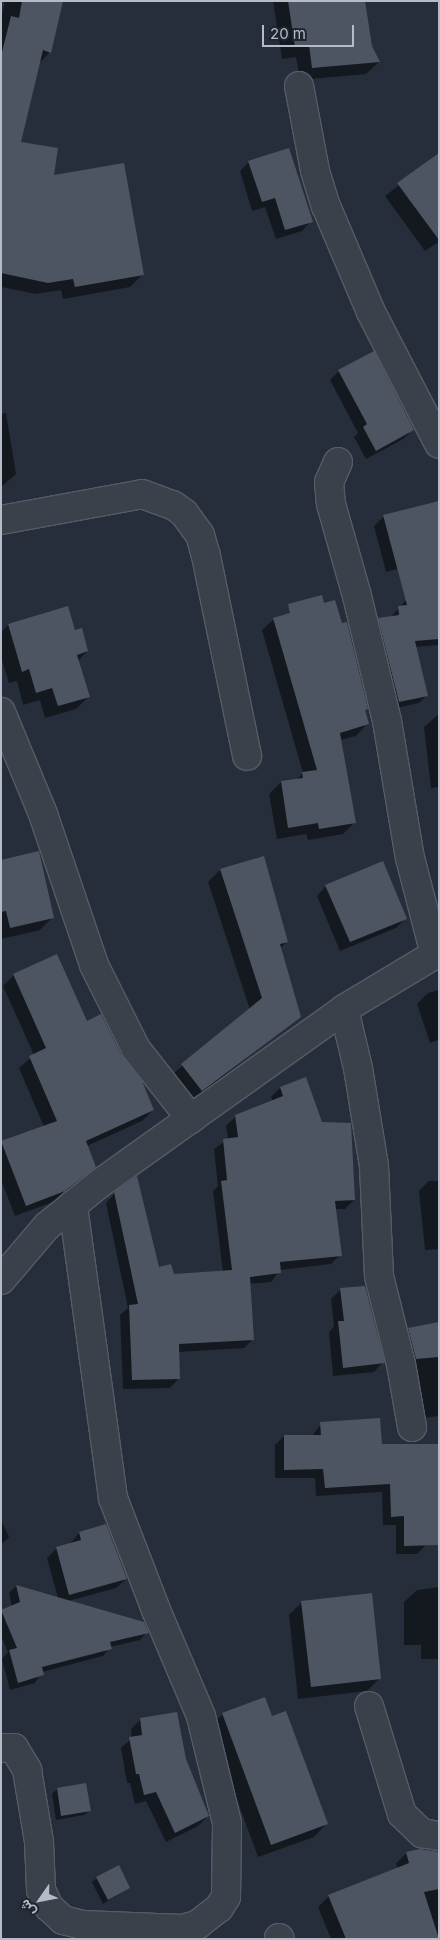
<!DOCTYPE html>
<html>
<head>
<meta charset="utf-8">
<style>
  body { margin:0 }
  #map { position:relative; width:440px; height:1940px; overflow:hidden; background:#272e3b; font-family:Inter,Vazirmatn,sans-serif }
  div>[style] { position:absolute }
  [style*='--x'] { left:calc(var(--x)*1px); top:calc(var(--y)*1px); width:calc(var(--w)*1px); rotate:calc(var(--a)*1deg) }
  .shadow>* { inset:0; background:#0007 }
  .building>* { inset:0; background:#4d5563 }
  .roads { filter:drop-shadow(1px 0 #555c66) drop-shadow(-1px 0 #555c66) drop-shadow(0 1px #555c66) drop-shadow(0 -1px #555c66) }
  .minor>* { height:28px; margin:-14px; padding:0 14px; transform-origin:14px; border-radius:14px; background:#3a414b }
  span { translate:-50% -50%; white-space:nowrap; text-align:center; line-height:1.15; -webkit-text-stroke:4px #1f2630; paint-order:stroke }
  .frame { position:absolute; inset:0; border:2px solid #b6bcc7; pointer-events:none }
  .north { position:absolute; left:15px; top:1875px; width:50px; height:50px; -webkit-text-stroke:4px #1f2630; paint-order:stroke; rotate:237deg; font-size:14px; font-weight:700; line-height:20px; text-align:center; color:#b6bcc7 }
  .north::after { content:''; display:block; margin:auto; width:18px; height:22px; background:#b6bcc7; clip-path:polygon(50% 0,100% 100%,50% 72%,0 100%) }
  .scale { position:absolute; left:262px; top:25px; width:92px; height:22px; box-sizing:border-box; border:2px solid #b6bcc7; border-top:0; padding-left:6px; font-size:15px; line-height:18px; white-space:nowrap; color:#b6bcc7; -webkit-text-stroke:4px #1f2630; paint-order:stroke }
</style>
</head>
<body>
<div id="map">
  <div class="shadow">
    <div style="clip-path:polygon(5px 1px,62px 1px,50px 52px,39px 63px,20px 143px,142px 275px,130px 287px,63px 299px,61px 290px,36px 294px,1px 287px,1px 18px)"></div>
    <div style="clip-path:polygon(273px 1px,364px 1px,371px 47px,379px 62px,366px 74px,300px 80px,296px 57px,282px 59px)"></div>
    <div style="clip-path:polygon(439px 154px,439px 242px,425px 251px,385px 196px)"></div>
    <div style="clip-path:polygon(249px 162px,311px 221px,302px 231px,276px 239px,265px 207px,252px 211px,240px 171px)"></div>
    <div style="clip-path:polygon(339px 371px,413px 430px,403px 439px,366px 459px,354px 437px,358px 433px,330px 380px)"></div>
    <div style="clip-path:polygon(6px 413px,16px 474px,1px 487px,1px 414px)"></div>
    <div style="clip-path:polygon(384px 516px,439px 558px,386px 572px,374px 526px)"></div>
    <div style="clip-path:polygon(439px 596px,439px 645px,415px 647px,426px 696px,419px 703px,391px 709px,372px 627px,379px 619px,391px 617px,406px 600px)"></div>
    <div style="clip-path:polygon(68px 608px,74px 632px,87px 651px,78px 661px,88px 697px,76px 709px,45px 718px,40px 700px,23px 705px,17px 681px,9px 683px,1px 657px,1px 632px,8px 625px)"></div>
    <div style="clip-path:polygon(274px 619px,367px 724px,356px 736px,340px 740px,355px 822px,343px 834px,308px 840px,306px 834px,277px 839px,269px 794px,281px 782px,296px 780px,303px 773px,262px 630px)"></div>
    <div style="clip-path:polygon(439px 714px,439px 787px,431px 788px,424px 727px)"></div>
    <div style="clip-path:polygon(1px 861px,53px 917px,40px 930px,1px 939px)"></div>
    <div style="clip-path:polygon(220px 870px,287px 941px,280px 949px,299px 1017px,189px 1103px,169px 1077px,250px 1010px,208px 882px)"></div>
    <div style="clip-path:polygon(326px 886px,406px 918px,396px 928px,340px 951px,317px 896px)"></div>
    <div style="clip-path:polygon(14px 975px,121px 1057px,153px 1110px,142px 1121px,87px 1146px,95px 1167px,84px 1178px,53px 1202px,15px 1216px,1px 1180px,1px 1143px,44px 1127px,19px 1068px,34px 1055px,3px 986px)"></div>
    <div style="clip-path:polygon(439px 990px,439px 1040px,430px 1043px,417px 1004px,428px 993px)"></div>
    <div style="clip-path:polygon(280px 1088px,321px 1123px,354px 1200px,345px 1209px,334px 1209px,340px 1255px,331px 1264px,280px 1270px,271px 1282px,249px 1284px,253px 1339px,244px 1348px,178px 1352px,179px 1378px,170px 1388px,123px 1389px,120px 1315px,128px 1308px,106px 1203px,115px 1193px,158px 1269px,173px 1275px,223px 1272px,213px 1191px,218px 1186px,214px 1149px,228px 1139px,226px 1126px,236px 1116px,273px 1101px,271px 1097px)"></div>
    <div style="clip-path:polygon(429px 1181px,439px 1181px,439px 1249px,425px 1250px,419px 1191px)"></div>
    <div style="clip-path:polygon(364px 1287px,383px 1362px,374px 1372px,333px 1376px,329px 1332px,334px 1326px,331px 1299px,340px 1290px)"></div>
    <div style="clip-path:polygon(439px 1324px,439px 1416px,417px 1419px,396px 1342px,409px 1329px)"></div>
    <div style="clip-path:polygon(321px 1424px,381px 1446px,439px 1457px,439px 1486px,427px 1488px,426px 1545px,417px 1554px,396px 1554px,396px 1525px,383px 1525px,382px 1492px,316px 1496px,315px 1478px,275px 1478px,275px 1445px,284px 1436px,312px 1436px)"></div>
    <div style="clip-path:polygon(1px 1520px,9px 1537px,1px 1545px)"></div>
    <div style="clip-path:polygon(79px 1533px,126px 1579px,116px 1588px,68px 1601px,147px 1632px,140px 1640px,110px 1647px,103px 1656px,42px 1672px,35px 1683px,10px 1690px,2px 1659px,8px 1652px,1px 1636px,1px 1612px,12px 1607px,9px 1593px,16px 1586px,58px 1598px,47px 1558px,57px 1548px,70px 1544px)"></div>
    <div style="clip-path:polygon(439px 1587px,439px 1659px,421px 1659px,421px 1645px,404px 1645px,404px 1602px,417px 1590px)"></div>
    <div style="clip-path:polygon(302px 1602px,380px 1678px,367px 1691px,298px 1699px,289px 1615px)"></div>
    <div style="clip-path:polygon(223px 1714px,271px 1718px,326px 1824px,314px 1837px,258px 1857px,210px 1726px)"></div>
    <div style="clip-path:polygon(140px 1720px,184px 1759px,208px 1816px,198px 1826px,166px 1842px,146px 1801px,135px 1804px,130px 1783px,127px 1783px,121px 1748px,132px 1738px,131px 1729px)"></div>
    <div style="clip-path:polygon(57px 1789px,89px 1811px,84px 1815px,56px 1820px,52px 1794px)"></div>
    <div style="clip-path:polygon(407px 1853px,439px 1855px,439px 1939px,331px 1939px,318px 1907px,329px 1896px,397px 1868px,396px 1863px)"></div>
    <div style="clip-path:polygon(97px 1878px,129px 1888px,103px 1904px,92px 1882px)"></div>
  </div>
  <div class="building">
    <div style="clip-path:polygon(22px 1px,63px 1px,51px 53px,43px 50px,21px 142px,58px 148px,54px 175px,124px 163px,144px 275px,75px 287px,73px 279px,48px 283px,1px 273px,1px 56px,11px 16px,19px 18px)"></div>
    <div style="clip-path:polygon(288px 1px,365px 1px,372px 46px,380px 62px,312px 68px,309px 45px,295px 47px)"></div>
    <div style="clip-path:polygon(289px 148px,313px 222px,285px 230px,275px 198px,262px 202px,248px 161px)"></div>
    <div style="clip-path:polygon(439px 153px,439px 240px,397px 183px)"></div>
    <div style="clip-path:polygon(374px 351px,414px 430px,376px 451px,363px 427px,367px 424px,338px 370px)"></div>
    <div style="clip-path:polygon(439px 501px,439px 639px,415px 641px,428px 696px,399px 702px,378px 618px,399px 615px,398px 606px,407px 605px,383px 515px)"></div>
    <div style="clip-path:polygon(322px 595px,324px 603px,335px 600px,342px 623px,347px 622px,368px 709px,365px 710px,369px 724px,340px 733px,356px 823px,319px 829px,318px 823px,288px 828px,281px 781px,303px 778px,302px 772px,317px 770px,273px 618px,290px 613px,288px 604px)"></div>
    <div style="clip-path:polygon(68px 606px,75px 630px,82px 628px,88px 651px,77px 655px,90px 697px,58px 706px,52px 688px,36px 693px,29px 669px,22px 672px,8px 624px)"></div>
    <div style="clip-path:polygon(39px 851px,54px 918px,10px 928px,6px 911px,1px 912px,1px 860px)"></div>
    <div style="clip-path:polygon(264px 856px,288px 942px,280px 944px,301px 1017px,202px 1091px,181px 1064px,262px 998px,220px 869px)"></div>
    <div style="clip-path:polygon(383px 861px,407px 919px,350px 942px,325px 885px)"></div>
    <div style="clip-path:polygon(57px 954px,87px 1021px,101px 1014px,122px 1056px,142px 1081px,154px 1110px,86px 1141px,96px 1167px,65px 1191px,26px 1206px,1px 1141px,57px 1121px,29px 1056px,46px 1048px,13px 974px)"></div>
    <div style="clip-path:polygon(306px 1077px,322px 1122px,351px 1123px,355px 1200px,335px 1201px,342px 1256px,280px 1262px,281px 1273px,250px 1277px,254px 1340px,179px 1344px,180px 1379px,132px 1380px,129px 1305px,138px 1304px,114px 1192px,137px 1176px,159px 1267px,171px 1264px,174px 1274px,232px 1270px,221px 1181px,227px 1180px,223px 1139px,238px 1137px,235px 1115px,283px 1096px,280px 1087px)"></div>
    <div style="clip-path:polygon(365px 1286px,385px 1363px,343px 1368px,338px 1321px,344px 1321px,340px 1288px)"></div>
    <div style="clip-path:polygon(439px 1322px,439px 1357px,416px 1359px,408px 1328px)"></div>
    <div style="clip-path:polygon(380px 1418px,382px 1444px,438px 1444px,439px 1545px,404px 1546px,404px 1516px,391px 1517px,390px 1484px,325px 1488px,323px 1469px,284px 1470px,284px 1435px,321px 1435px,320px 1422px)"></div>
    <div style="clip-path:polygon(106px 1524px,127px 1579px,69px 1595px,56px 1547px,81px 1540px,79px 1532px)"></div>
    <div style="clip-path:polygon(16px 1585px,144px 1622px,149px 1633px,110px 1642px,112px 1649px,42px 1667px,44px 1675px,18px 1683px,9px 1650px,17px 1648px,1px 1610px,20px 1602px)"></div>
    <div style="clip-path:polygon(372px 1593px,381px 1679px,311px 1687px,301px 1601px)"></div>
    <div style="clip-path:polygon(265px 1697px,272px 1716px,286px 1711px,328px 1824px,271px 1845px,222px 1713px)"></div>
    <div style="clip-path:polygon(177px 1712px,186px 1759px,209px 1816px,175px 1833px,156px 1792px,144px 1795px,139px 1774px,136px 1774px,129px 1737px,142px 1735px,140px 1718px)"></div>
    <div style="clip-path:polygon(86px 1783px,91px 1811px,61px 1816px,57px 1788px)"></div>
    <div style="clip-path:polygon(420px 1849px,439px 1852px,439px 1889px,424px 1892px,439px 1939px,346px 1939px,328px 1895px,409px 1863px,406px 1852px)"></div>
    <div style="clip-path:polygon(119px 1865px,130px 1888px,108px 1900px,96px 1877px)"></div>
  </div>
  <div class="roads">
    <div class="minor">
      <div style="--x:299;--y:86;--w:86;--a:79.3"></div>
      <div style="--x:315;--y:171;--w:37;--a:73"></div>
      <div style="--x:326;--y:206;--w:115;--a:67"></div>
      <div style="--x:371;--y:312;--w:148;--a:62.7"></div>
      <div style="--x:338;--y:462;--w:22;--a:114"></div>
      <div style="--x:329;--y:482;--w:22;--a:85"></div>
      <div style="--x:331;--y:504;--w:96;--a:74.2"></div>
      <div style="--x:357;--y:596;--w:129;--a:76.5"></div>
      <div style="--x:387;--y:721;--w:139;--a:80.5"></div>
      <div style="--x:410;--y:858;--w:100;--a:75.5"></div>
      <div style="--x:1;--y:520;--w:143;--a:-10.4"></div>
      <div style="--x:142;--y:494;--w:33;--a:20"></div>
      <div style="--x:173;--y:505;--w:14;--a:36"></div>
      <div style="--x:184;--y:513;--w:27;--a:54"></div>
      <div style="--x:200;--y:535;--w:22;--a:74"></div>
      <div style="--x:206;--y:556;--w:204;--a:78.4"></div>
      <div style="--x:1;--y:712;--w:110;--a:67.6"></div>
      <div style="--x:43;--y:814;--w:159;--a:71.3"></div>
      <div style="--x:94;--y:965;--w:94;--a:63.4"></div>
      <div style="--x:136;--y:1049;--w:89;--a:51.8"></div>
      <div style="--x:344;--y:1009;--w:61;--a:76.7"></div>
      <div style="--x:358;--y:1068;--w:99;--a:80.7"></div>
      <div style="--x:374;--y:1166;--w:110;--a:87.4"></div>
      <div style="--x:379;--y:1276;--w:91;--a:76"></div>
      <div style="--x:401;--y:1364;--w:64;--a:80.1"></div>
      <div style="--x:1;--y:1280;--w:71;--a:-49.6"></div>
      <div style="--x:47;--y:1226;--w:67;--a:-38.9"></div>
      <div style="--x:99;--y:1184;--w:301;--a:-35.5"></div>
      <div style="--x:344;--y:1009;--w:111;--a:-31"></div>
      <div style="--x:369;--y:1706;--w:113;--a:73"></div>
      <div style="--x:402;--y:1814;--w:28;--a:44"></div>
      <div style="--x:422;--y:1833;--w:17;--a:10"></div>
      <div style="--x:1;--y:1748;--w:13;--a:0"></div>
      <div style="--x:14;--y:1748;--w:26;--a:59"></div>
      <div style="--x:27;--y:1770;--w:73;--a:80.5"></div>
      <div style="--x:39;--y:1842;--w:48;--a:87.6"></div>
      <div style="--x:41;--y:1890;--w:19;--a:65"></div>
      <div style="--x:49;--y:1907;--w:19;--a:43"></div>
      <div style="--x:63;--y:1920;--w:21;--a:14"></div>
      <div style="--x:83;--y:1925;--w:99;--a:2.3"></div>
      <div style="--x:182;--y:1929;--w:16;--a:-15"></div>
      <div style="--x:197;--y:1925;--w:28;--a:-38"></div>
      <div style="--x:219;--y:1908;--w:13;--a:-58"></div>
      <div style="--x:226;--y:1897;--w:74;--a:-89.2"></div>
      <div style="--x:227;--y:1823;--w:110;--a:-103.7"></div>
      <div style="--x:201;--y:1716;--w:115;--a:-113"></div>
      <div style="--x:156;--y:1610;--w:120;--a:-111"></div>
      <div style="--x:113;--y:1498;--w:296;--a:-97.8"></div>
      <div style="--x:279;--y:1938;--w:1;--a:45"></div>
    </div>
  </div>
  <div class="frame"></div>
  <div class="north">ش</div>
  <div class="scale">20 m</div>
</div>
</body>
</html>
